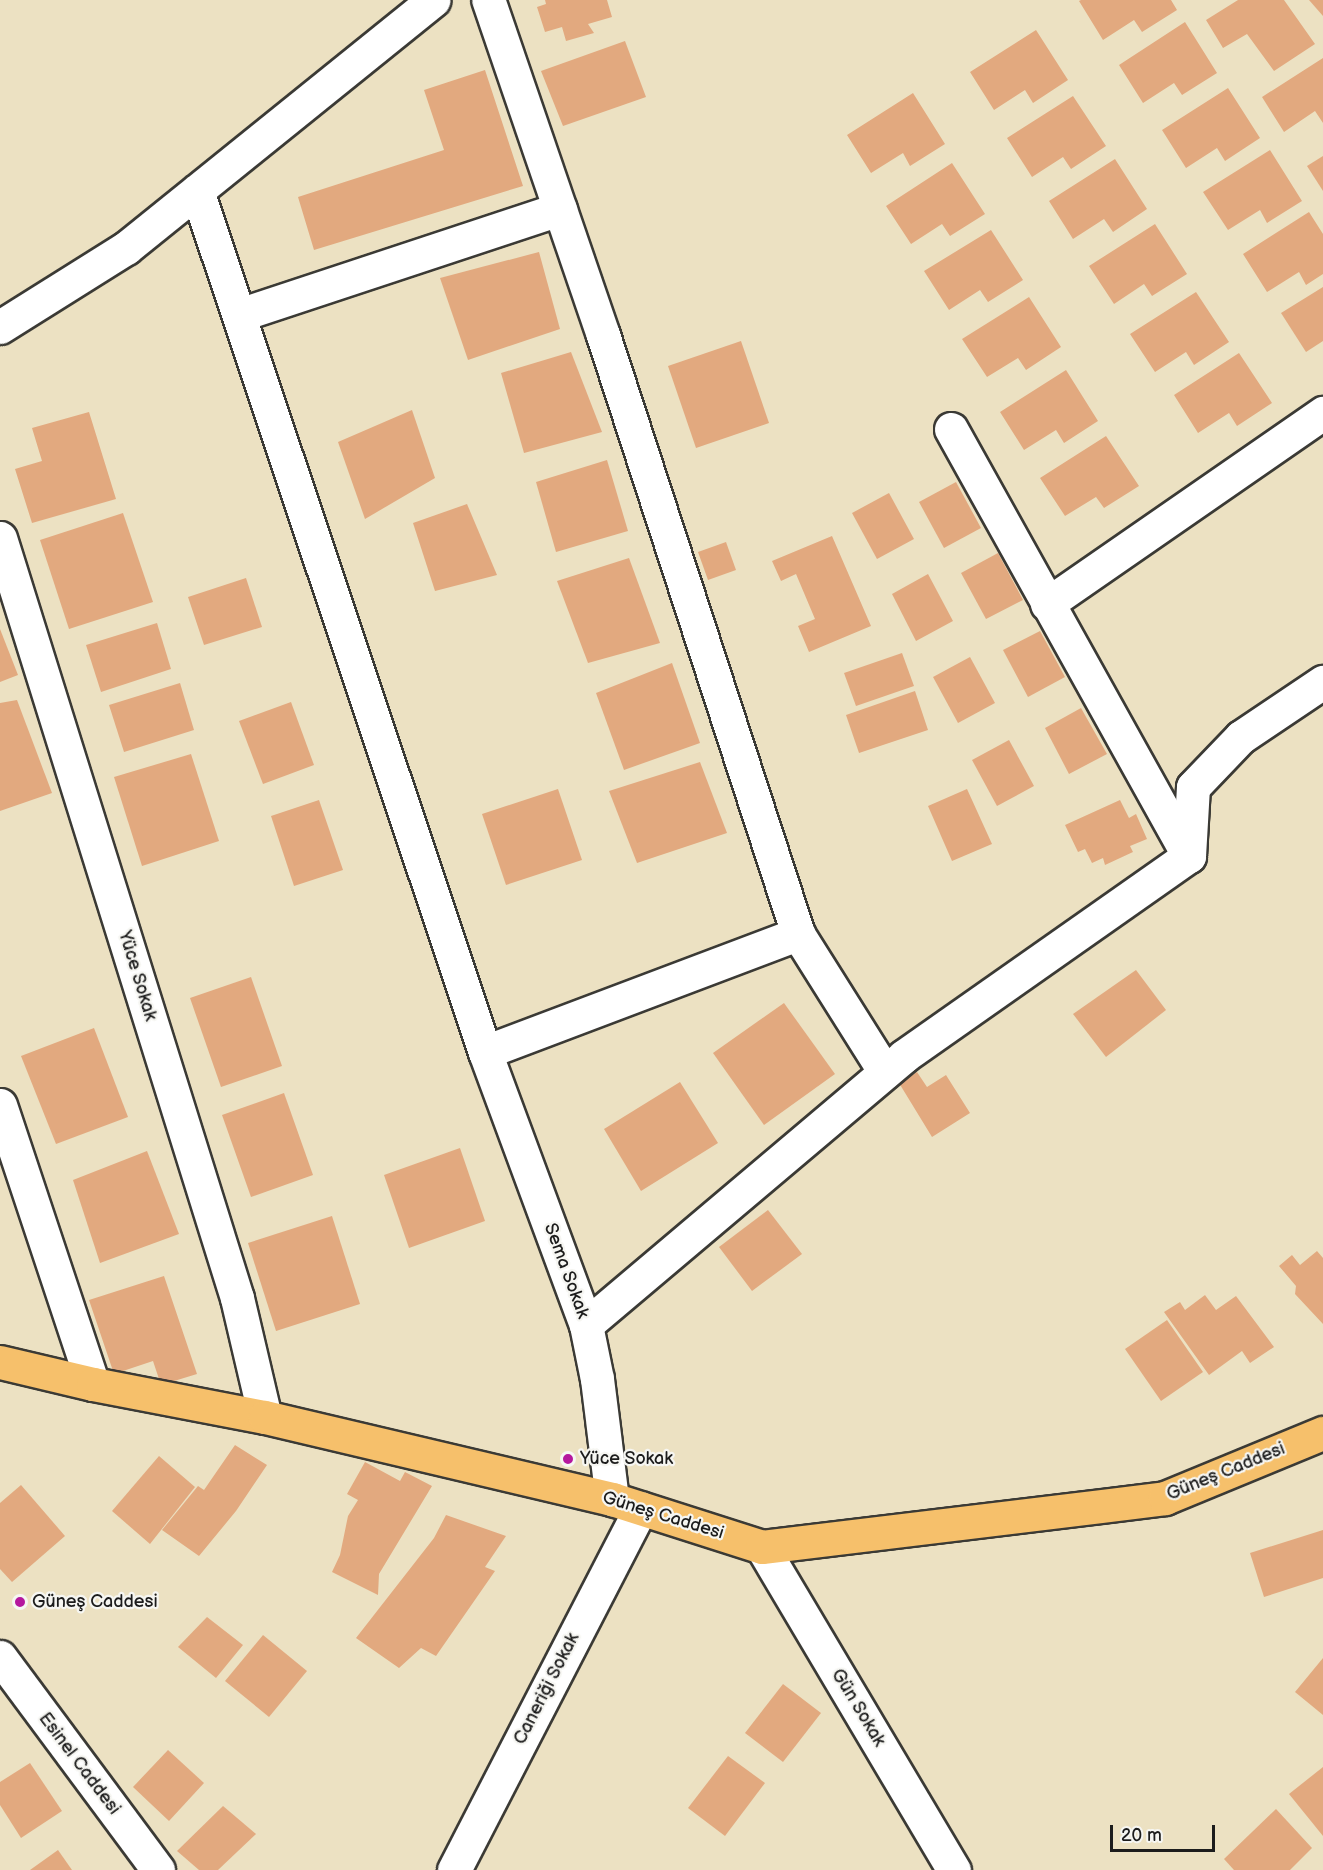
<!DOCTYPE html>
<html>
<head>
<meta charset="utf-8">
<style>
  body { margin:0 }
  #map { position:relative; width:1323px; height:1870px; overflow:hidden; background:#ece1c2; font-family:"Balsamiq Sans",sans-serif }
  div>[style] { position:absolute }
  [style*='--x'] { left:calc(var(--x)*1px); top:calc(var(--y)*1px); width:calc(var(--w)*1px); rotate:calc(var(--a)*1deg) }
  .building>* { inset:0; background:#e2a97f }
  .roads { filter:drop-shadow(2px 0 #3b3a35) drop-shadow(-2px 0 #3b3a35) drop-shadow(0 2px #3b3a35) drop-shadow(0 -2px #3b3a35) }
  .minor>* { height:33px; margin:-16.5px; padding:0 16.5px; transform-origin:16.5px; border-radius:16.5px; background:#fff }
  .major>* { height:33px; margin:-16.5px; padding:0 16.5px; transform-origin:16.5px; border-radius:16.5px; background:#f6c06b }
  .dots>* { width:16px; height:16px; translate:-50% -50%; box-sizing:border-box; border:3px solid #f6f6f2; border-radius:50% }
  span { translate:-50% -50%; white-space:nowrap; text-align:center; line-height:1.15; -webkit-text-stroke:4.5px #f6f6f2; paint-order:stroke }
  .street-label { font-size:18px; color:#1c1c1c }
  .poi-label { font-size:18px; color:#1c1c1c }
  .left { translate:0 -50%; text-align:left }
  .scale { position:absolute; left:1110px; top:1825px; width:105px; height:27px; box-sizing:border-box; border:3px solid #1c1c1c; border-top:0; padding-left:8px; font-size:18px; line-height:21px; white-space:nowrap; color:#1c1c1c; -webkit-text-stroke:4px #f6f6f2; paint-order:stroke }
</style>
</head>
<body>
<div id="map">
  <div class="building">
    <div style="clip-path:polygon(545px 0,607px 0,612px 17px,588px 24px,594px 33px,566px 41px,562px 27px,545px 32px,537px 7px,546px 4px)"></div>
    <div style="clip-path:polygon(1081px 0,1171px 0,1177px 10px,1142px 32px,1134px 20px,1103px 40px,1079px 1px)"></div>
    <div style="clip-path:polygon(1238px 0,1284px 0,1315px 44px,1274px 71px,1247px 34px,1223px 48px,1206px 20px)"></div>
    <div style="clip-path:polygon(1309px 0,1323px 0,1323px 16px)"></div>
    <div style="clip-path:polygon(1185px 22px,1217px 73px,1182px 95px,1174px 83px,1143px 103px,1119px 65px)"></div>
    <div style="clip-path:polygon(1036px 30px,1068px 80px,1033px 103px,1025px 90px,994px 110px,970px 72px)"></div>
    <div style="clip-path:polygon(625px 41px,646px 97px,563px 126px,541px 71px)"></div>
    <div style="clip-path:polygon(1323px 58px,1323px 123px,1315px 111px,1284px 132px,1262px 97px)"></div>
    <div style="clip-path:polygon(485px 70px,523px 186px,314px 250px,298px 197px,444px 150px,424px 90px)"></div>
    <div style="clip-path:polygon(1228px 88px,1260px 138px,1225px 161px,1217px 148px,1186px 168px,1162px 130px)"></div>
    <div style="clip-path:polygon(913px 93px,945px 144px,910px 166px,903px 153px,871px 173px,847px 135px)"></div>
    <div style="clip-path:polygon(1073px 96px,1106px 146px,1071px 169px,1063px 157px,1032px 177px,1007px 138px)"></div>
    <div style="clip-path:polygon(1270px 150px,1302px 201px,1267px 223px,1260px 210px,1228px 230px,1203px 192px)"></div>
    <div style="clip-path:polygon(1323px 156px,1323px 191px,1307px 166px)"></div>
    <div style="clip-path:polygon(1115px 159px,1147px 209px,1113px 232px,1104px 219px,1073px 239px,1049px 201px)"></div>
    <div style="clip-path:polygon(952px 163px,985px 214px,950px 236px,942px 224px,911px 244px,886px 206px)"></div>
    <div style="clip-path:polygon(1309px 212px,1323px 234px,1323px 274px,1306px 285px,1299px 272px,1267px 292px,1243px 254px)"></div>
    <div style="clip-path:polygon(1155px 224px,1187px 274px,1152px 296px,1144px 284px,1114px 304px,1089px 266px)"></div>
    <div style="clip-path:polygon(991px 230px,1023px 280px,988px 302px,980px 290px,949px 310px,924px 271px)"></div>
    <div style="clip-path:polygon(539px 252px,560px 329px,468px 360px,440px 278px)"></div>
    <div style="clip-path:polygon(1323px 287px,1323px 341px,1306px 352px,1281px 313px)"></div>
    <div style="clip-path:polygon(1196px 292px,1229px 342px,1194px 365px,1186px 352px,1155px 372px,1130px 334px)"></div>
    <div style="clip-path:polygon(1029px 297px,1061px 347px,1026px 370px,1018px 358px,987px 377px,962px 339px)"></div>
    <div style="clip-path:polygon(741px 341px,769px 423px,696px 448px,668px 366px)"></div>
    <div style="clip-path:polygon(571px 352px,602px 432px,524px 453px,501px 373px)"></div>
    <div style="clip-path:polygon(1239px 353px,1272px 403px,1237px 426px,1229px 413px,1198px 433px,1174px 395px)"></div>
    <div style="clip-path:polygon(1066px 370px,1098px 421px,1064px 443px,1056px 430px,1024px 450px,1000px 412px)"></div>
    <div style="clip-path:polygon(412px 410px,435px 478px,365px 519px,338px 442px)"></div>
    <div style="clip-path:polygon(89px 412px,116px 499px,32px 523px,15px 469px,42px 461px,32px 428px)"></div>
    <div style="clip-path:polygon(1106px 436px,1139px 486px,1104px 508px,1096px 497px,1065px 516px,1040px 478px)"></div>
    <div style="clip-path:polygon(607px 460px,628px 531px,556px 552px,536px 482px)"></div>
    <div style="clip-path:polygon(956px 482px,981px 528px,944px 548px,919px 502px)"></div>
    <div style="clip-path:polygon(889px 493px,914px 539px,877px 559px,852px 513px)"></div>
    <div style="clip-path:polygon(467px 504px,497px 575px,435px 591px,413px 523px)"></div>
    <div style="clip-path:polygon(123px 513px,153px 602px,69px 629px,40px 540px)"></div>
    <div style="clip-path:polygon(832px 536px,871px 626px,809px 652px,798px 626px,815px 619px,796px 574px,781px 581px,772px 561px)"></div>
    <div style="clip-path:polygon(726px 542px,736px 570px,708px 580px,698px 552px)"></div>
    <div style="clip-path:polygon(998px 553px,1023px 600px,986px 619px,961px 573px)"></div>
    <div style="clip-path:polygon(629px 558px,660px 643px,588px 663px,557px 581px)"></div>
    <div style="clip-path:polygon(928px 574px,953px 621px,916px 641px,892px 594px)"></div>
    <div style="clip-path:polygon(246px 578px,262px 627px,204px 645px,188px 597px)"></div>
    <div style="clip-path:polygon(157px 623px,171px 669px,101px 692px,86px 645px)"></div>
    <div style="clip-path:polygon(0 629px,18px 675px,0 682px)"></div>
    <div style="clip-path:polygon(1040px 631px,1065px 677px,1028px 697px,1003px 650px)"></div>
    <div style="clip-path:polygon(902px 653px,914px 686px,856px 706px,844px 673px)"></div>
    <div style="clip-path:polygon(970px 657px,995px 703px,958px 723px,933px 677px)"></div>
    <div style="clip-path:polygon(672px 663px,700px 743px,624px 770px,596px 693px)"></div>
    <div style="clip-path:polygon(180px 683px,194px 730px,124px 752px,109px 705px)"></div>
    <div style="clip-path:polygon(915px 691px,928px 730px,859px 753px,846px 715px)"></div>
    <div style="clip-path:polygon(17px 700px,52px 793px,0 811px,0 703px)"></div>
    <div style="clip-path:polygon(291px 702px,314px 765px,263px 784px,239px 721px)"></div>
    <div style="clip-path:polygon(1081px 708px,1107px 754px,1069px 774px,1045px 728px)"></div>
    <div style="clip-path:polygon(1009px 740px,1034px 786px,997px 806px,972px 760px)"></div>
    <div style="clip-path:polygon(191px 754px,219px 841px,142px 866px,114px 777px)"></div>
    <div style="clip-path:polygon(700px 762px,727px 833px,637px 863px,609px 791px)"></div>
    <div style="clip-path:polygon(558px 789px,582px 860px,506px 885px,482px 814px)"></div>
    <div style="clip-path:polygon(967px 789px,992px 844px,952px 861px,928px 806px)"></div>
    <div style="clip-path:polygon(319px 800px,343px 870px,294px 886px,271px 816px)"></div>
    <div style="clip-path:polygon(1120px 800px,1129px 818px,1136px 814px,1147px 839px,1130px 846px,1133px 852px,1105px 865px,1103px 858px,1092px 863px,1085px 849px,1078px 852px,1065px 825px)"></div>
    <div style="clip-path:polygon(1136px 970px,1166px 1010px,1106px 1057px,1073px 1014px)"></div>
    <div style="clip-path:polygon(251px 977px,282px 1066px,221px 1087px,190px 998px)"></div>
    <div style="clip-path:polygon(784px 1003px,835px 1074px,764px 1125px,713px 1053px)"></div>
    <div style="clip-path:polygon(94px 1028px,128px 1117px,56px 1144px,21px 1056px)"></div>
    <div style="clip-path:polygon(917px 1072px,927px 1087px,946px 1075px,970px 1113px,932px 1137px,899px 1083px)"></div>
    <div style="clip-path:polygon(680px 1082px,718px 1143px,641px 1191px,604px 1129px)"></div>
    <div style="clip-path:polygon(284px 1093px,313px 1175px,251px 1197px,222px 1115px)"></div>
    <div style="clip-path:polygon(460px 1148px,485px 1221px,409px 1248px,384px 1175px)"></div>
    <div style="clip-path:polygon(147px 1151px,179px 1234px,100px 1263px,73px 1180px)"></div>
    <div style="clip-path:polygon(768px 1210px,802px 1254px,752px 1291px,719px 1247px)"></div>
    <div style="clip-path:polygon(332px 1216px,360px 1304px,276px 1331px,248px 1243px)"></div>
    <div style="clip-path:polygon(1317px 1251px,1323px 1258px,1323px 1324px,1295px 1294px,1296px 1286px,1279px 1266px,1292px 1255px,1300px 1265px)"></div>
    <div style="clip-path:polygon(164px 1276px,197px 1374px,161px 1385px,153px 1361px,114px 1374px,89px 1300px)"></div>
    <div style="clip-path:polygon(1205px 1295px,1216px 1310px,1236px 1296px,1274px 1347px,1250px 1363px,1242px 1351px,1209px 1375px,1164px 1312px,1180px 1302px,1185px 1310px)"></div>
    <div style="clip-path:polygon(1167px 1320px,1203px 1372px,1161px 1401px,1125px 1349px)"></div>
    <div style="clip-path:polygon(235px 1445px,267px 1465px,236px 1511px,199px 1556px,162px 1530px,198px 1486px,204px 1490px)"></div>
    <div style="clip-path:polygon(159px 1456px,195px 1487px,150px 1544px,112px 1511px)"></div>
    <div style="clip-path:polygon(365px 1462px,400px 1481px,405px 1472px,432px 1486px,379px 1574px,378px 1595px,332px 1572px,340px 1555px,348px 1516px,358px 1500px,347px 1494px)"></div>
    <div style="clip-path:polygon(21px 1485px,65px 1536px,12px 1582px,0 1569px,0 1503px)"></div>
    <div style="clip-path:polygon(446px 1515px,506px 1536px,485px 1567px,495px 1571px,436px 1656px,421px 1648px,399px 1668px,356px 1638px,434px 1538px)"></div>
    <div style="clip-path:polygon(1323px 1530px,1323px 1578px,1264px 1597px,1250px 1553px)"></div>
    <div style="clip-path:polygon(207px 1617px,243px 1645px,216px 1678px,178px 1647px)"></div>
    <div style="clip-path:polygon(263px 1635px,307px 1671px,269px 1717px,225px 1681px)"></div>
    <div style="clip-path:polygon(1323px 1658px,1323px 1715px,1295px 1692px)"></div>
    <div style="clip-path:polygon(783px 1684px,821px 1713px,783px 1762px,745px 1733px)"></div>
    <div style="clip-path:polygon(168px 1750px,204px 1783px,169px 1821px,133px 1787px)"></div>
    <div style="clip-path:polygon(728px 1756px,765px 1783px,725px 1836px,688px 1808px)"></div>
    <div style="clip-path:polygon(30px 1763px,62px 1811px,21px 1838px,0 1805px,0 1782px)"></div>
    <div style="clip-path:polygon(1323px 1767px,1323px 1836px,1289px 1794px)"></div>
    <div style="clip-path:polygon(223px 1806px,256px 1834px,218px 1870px,199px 1870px,177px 1851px)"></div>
    <div style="clip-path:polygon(1276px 1809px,1312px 1848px,1290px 1870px,1234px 1870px,1224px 1859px)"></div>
    <div style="clip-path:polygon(58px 1850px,72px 1870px,30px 1870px)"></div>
  </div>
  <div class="roads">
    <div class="minor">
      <div style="--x:197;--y:191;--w:908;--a:71.51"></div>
      <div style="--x:485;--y:1052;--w:291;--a:69.7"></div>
      <div style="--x:586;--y:1325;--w:55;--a:78.5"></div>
      <div style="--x:597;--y:1379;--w:121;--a:82.9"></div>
      <div style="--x:239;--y:315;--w:338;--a:-18.3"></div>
      <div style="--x:0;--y:327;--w:149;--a:-32.1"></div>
      <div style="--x:126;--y:248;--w:395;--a:-38.9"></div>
      <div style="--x:951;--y:429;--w:489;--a:60.9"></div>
      <div style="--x:0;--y:538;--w:796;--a:72.68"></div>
      <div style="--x:237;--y:1298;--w:122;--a:76.8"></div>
      <div style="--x:1047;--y:604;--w:336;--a:-34.7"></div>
      <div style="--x:1189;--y:856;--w:69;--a:-86.7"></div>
      <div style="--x:1193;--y:787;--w:69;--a:-46.2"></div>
      <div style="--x:1241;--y:737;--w:99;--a:-33.9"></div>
      <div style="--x:798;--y:934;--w:163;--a:57.8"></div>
      <div style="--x:485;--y:1052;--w:335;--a:-20.7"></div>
      <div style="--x:798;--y:934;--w:630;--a:-108.03"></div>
      <div style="--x:603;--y:335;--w:354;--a:-108.9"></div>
      <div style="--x:0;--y:1105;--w:294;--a:71.6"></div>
      <div style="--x:586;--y:1325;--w:417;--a:-40.2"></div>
      <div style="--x:904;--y:1056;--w:348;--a:-35.1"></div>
      <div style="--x:762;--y:1547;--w:376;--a:59.3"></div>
      <div style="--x:0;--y:1657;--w:265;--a:53.4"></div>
      <div style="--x:454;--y:1870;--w:407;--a:-62.7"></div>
    </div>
    <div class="major">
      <div style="--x:0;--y:1362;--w:96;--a:13.3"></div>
      <div style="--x:93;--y:1384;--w:175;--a:10.9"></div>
      <div style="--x:265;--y:1417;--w:357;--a:13.3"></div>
      <div style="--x:612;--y:1499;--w:157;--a:17.7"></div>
      <div style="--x:762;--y:1547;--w:406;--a:-6.9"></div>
      <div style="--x:1165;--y:1498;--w:171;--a:-22.4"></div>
    </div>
  </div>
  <div class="dots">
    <div style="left:568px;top:1459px;background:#b5179e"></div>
    <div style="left:20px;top:1602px;background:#b5179e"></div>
  </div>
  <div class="street-label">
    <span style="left:137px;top:976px;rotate:73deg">Yüce Sokak</span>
    <span style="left:566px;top:1271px;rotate:70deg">Sema Sokak</span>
    <span style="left:1226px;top:1472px;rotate:-22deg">Güneş Caddesi</span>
    <span style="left:663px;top:1516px;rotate:17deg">Güneş Caddesi</span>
    <span style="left:547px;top:1689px;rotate:-63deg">Caneriği Sokak</span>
    <span style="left:858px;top:1708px;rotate:59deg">Gün Sokak</span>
    <span style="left:79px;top:1764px;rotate:53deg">Esinel Caddesi</span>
  </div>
  <div class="poi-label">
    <span class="left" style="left:580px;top:1459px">Yüce Sokak</span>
    <span class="left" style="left:32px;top:1602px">Güneş Caddesi</span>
  </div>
  <div class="scale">20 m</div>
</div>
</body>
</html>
